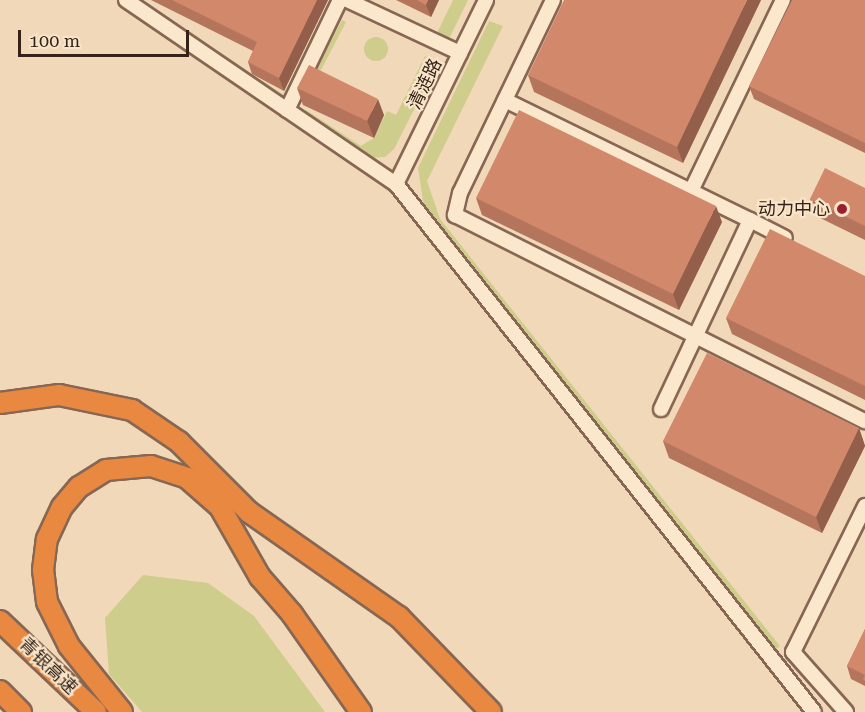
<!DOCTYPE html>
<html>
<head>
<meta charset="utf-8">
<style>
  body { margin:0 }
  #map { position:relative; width:865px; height:712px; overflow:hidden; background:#f1d8b8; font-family:"Roboto Serif","Noto Sans SC",serif }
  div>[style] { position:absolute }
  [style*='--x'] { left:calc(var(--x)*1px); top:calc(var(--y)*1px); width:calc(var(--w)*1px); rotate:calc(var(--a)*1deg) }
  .green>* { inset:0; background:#cfcd8c }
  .round { border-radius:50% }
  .roads { filter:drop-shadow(2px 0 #876753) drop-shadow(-2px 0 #876753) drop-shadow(0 2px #876753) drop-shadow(0 -2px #876753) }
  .minor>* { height:14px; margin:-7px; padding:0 7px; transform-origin:7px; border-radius:7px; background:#fbe7cc }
  .highway>* { height:20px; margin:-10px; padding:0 10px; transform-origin:10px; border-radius:10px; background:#e98840 }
  .wall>* { inset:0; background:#b5755c }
  .shaded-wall>* { inset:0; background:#935f4b }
  .building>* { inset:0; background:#d2886b }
  .dots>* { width:16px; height:16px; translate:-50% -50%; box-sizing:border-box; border:3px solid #f8e4c8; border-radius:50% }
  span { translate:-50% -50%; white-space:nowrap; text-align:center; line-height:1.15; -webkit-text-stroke:4.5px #f8e4c8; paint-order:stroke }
  .street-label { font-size:18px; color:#352319 }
  .poi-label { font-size:18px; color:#352319 }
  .right { translate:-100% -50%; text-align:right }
  .scale { position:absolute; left:18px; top:30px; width:171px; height:27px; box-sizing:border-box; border:3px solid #352319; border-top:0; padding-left:8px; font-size:18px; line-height:21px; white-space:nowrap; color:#352319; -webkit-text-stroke:4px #f8e4c8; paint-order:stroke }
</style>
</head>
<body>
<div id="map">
  <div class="green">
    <div style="clip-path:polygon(132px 0,140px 0,287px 97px,283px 103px)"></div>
    <div style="clip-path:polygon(453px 0,468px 0,449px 39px,435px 37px)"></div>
    <div style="clip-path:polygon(342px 20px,346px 22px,305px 101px,301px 99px)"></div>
    <div style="clip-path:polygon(489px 21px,503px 26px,427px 181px,440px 219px,780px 646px,775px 650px,424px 207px,418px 168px)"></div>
    <div class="round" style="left:364px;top:37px;width:24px;height:24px"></div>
    <div style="clip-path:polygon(425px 56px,437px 64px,394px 149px,385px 157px,369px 158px,304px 115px,306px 110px,361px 146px,374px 138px,387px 111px,396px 115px)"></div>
    <div style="clip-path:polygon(143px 575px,208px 583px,254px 616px,325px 712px,142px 712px,109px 674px,105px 618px)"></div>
  </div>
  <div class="roads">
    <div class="minor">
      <div style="--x:126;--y:0;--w:327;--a:34.3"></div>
      <div style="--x:396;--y:184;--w:673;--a:51.63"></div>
      <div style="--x:347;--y:0;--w:125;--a:25.1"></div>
      <div style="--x:553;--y:0;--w:214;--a:115.7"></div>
      <div style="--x:460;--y:193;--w:23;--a:103"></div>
      <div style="--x:455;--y:215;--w:459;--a:26.7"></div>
      <div style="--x:505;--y:100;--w:273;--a:26.1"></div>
      <div style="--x:750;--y:220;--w:209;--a:115.2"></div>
      <div style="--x:287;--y:110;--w:122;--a:-64.3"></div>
      <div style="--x:396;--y:184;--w:205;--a:-63.9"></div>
      <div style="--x:691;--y:191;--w:212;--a:-64.3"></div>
      <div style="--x:750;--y:220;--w:39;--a:27"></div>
      <div style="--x:846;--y:712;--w:80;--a:-131.5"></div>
      <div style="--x:793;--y:652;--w:163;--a:-63.7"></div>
    </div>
    <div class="highway">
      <div style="--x:0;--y:403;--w:60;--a:-7.7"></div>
      <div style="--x:59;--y:395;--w:75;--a:11.6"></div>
      <div style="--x:132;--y:410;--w:57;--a:34.2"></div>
      <div style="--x:179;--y:442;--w:99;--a:45"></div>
      <div style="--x:249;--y:512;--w:183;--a:35"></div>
      <div style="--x:399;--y:617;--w:132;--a:45.9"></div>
      <div style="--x:0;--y:621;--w:132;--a:43.5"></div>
      <div style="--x:0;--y:691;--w:30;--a:45"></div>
      <div style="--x:122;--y:712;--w:85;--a:-128.8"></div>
      <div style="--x:69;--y:646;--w:49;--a:-116.6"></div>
      <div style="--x:47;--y:602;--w:32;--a:-97"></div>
      <div style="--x:43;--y:570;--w:31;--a:-83"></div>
      <div style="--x:47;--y:539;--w:35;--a:-65"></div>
      <div style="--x:62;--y:507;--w:26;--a:-50"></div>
      <div style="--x:79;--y:487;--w:32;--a:-32"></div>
      <div style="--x:106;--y:470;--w:45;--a:-5.1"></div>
      <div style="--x:151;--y:466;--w:38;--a:18"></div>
      <div style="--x:187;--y:478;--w:44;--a:41.3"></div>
      <div style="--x:220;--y:507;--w:81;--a:60.3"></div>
      <div style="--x:260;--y:577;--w:49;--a:49.1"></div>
      <div style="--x:292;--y:614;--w:120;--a:54.9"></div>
    </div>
  </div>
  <div class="wall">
    <div style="clip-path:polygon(151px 0,328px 0,284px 91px,252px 74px,248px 62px,253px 51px)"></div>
    <div style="clip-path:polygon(396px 0,439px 0,431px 17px)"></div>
    <div style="clip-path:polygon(761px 0,683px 163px,534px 92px,528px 75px)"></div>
    <div style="clip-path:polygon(865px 0,865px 153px,754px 99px,749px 86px)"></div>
    <div style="clip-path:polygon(297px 88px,384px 115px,374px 138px,303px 105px)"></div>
    <div style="clip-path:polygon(865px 188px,865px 240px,816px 216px,810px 199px)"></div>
    <div style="clip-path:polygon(476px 198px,722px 222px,679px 310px,482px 215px)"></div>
    <div style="clip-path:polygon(865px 276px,865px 400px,732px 334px,726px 318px)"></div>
    <div style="clip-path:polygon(859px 428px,865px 446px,822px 533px,669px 458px,663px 441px)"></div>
    <div style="clip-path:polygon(865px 629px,865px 686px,851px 679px,847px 666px)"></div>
  </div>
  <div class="shaded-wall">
    <div style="clip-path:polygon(317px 0,328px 0,284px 91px,279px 78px)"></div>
    <div style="clip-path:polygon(428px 0,439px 0,431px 17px,426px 5px)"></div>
    <div style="clip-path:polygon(747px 0,761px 0,683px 163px,677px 147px)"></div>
    <div style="clip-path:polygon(378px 99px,384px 115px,374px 138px,367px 121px)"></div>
    <div style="clip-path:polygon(716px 206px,722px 222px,679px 310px,673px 294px)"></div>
    <div style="clip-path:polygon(859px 428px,865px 446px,822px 533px,816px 517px)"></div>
  </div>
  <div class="building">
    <div style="clip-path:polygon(172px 0,317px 0,279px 78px,248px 62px,257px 42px)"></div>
    <div style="clip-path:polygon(417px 0,428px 0,426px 5px)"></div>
    <div style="clip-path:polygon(564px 0,747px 0,677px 147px,528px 75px)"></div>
    <div style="clip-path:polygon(792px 0,865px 0,865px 143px,749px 86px)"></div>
    <div style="clip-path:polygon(309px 65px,378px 99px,367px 121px,297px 88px)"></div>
    <div style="clip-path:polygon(519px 110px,716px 206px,673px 294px,476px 198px)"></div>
    <div style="clip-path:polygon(825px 168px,865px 188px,865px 226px,810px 199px)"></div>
    <div style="clip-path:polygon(770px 229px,865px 276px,865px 386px,726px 318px)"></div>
    <div style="clip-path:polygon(707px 353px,859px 428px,816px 517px,663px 441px)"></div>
    <div style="clip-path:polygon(865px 629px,865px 681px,863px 679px,865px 675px,847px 666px)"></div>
  </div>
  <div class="dots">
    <div style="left:842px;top:209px;background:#9a1f30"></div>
  </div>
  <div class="street-label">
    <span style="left:425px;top:84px;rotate:-64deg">清涟路</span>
    <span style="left:48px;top:666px;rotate:44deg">青银高速</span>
  </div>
  <div class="poi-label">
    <span class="right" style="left:830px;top:209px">动力中心</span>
  </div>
  <div class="scale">100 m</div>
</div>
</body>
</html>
